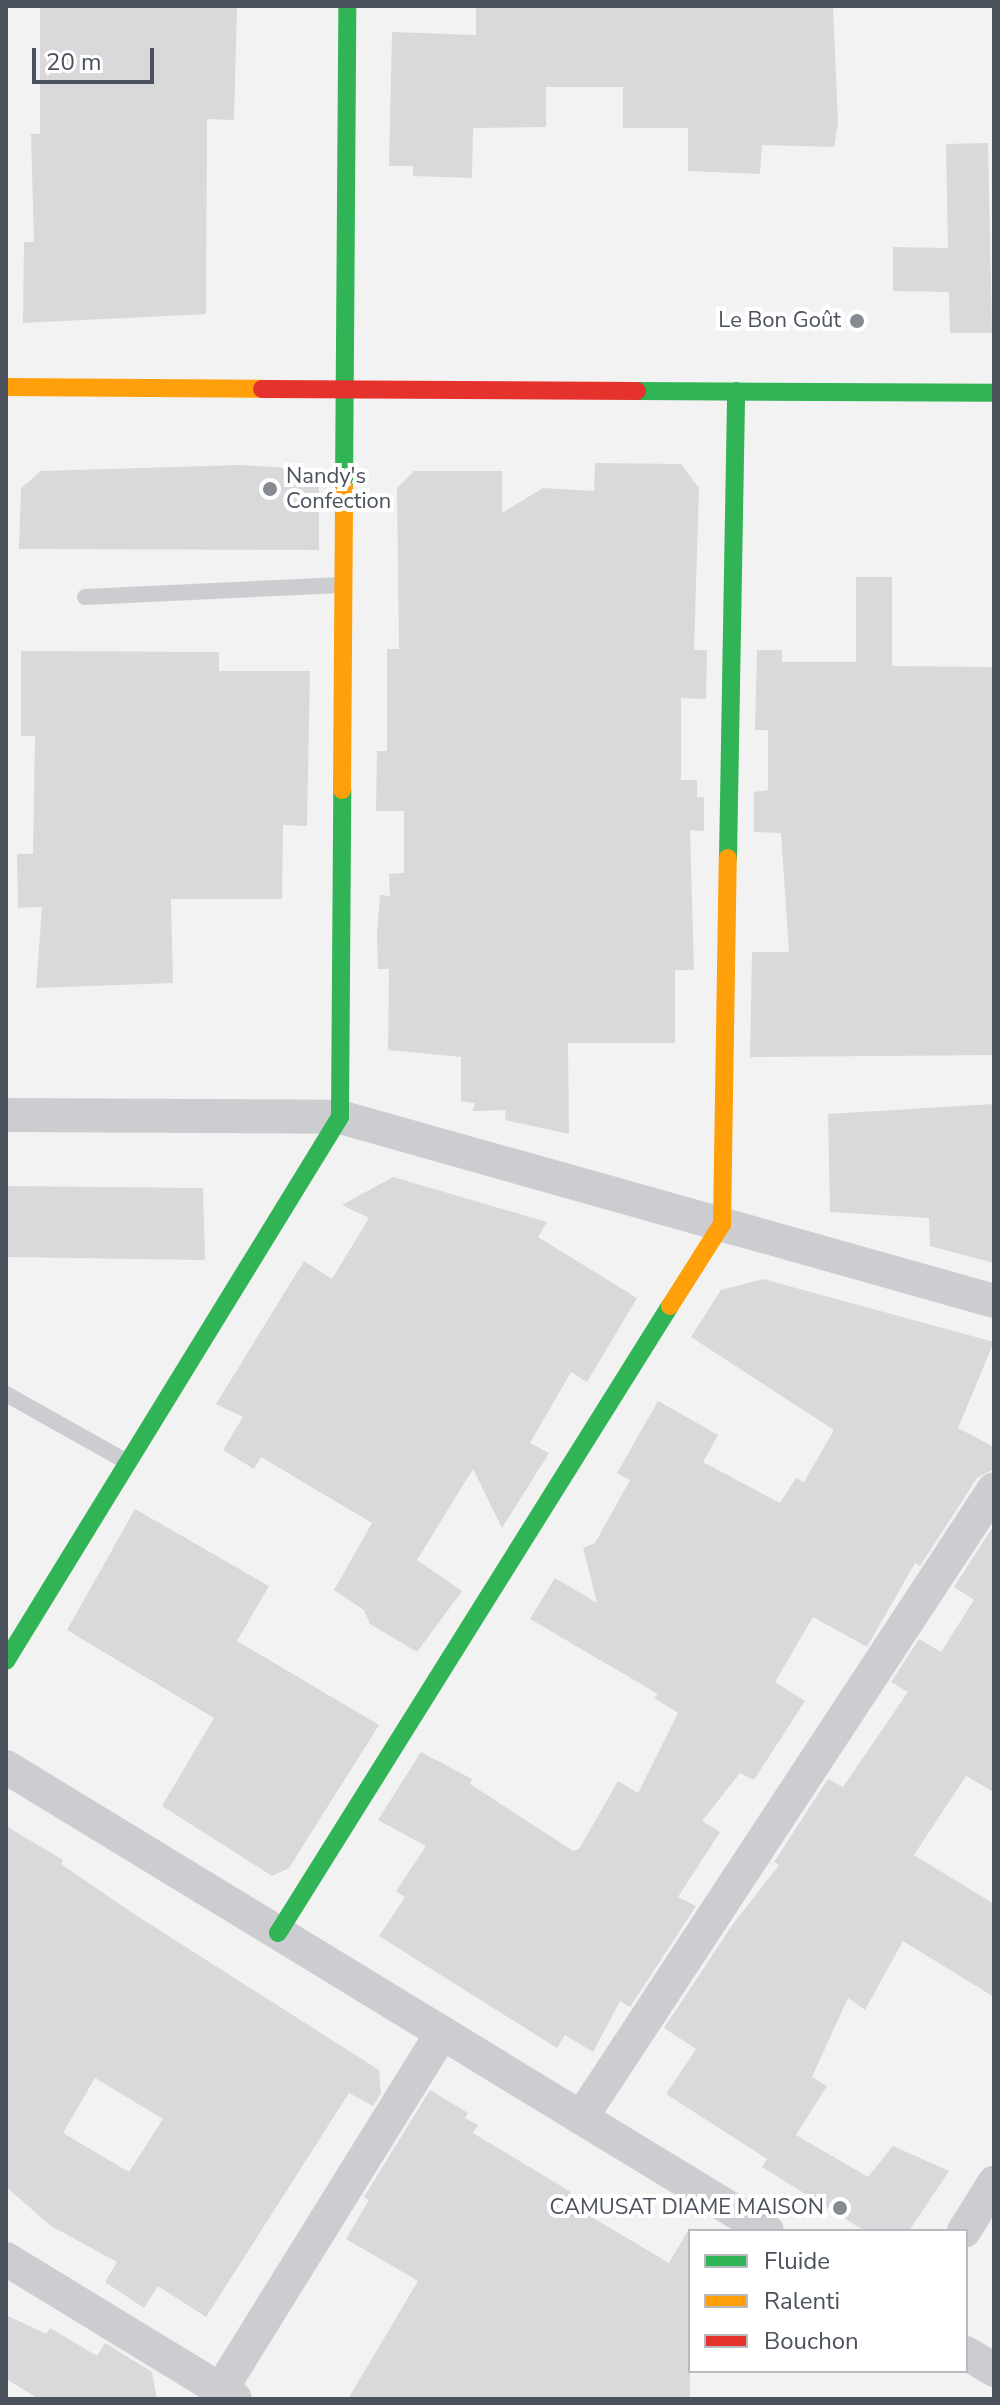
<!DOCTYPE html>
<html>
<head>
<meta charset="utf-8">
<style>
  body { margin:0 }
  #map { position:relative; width:1000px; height:2405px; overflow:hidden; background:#f3f2f2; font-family:"Nunito Sans",sans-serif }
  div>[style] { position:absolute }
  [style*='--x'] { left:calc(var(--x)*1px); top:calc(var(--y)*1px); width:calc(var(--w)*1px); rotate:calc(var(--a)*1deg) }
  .building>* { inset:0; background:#d9d9db }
  .lane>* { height:16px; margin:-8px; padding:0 8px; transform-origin:8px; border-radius:8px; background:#cccdd0 }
  .street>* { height:34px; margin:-17px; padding:0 17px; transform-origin:17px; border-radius:17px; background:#cccdd0 }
  .fast>* { height:18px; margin:-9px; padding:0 9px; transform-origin:9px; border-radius:9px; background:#30b455 }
  .slow>* { height:18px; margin:-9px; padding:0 9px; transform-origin:9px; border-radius:9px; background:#ff9f0a }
  .jam>* { height:18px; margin:-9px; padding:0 9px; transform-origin:9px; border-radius:9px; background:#e5322d }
  .dots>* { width:22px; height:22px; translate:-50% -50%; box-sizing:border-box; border:4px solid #fff; border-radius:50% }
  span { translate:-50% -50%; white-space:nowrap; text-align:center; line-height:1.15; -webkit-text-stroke:8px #fff; paint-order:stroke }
  .poi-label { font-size:22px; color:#4b525d }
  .right { translate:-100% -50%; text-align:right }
  .left { translate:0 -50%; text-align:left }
  .frame { position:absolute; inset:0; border:8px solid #4b525d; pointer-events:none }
  .legend { position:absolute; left:688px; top:2229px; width:280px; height:144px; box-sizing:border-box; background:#fff; border:2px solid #b7babe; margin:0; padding:10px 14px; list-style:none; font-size:24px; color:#4b525d }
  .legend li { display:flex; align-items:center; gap:16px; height:40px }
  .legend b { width:40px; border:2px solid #b7babe }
  .scale { position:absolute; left:32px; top:48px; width:122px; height:36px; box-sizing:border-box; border:4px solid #4b525d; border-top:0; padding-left:10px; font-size:24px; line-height:28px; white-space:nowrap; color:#4b525d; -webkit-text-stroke:6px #fff; paint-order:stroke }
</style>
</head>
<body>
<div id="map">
  <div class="building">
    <div style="clip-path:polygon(40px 6px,237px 6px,234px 120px,207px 119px,206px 314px,23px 323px,24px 242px,34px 242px,31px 134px,40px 134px)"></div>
    <div style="clip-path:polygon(476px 6px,833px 6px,838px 123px,834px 147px,762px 145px,760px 174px,688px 171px,688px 128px,623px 128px,623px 87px,546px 87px,546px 127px,473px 128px,472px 178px,413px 176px,413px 166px,389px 166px,392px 32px,476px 35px)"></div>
    <div style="clip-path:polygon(988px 143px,992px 333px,950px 333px,949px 292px,893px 291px,893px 247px,948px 248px,946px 144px)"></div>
    <div style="clip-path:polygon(595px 463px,681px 464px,699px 488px,694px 650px,707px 650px,706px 699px,681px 698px,681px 780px,697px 780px,697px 798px,704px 797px,704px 831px,690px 830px,694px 970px,675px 970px,675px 1043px,568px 1043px,569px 1134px,505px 1120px,506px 1110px,473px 1111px,475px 1103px,461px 1101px,461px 1057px,388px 1050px,389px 969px,378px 969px,377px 934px,380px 895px,390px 896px,389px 874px,404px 873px,404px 811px,376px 811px,377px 751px,387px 751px,387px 649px,399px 649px,397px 488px,414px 471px,502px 471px,502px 513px,543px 488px,594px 491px)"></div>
    <div style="clip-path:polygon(240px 465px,312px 469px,319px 476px,319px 550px,19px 549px,21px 488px,41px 471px)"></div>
    <div style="clip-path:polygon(856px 577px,892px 577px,892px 666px,994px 667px,994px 1055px,750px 1057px,752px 952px,789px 952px,781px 833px,754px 832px,754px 792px,768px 790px,768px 730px,755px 730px,757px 650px,782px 650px,782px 662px,856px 662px)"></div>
    <div style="clip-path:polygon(21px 651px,219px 652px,219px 671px,310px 671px,307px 826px,283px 825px,282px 899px,171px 899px,173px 983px,36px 988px,42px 907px,18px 908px,17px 854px,33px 854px,35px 736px,21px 736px)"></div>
    <div style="clip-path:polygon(994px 1104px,994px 1263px,930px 1246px,929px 1218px,830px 1212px,828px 1114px)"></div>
    <div style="clip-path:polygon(393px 1177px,547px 1222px,538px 1237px,637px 1298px,587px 1382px,571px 1372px,530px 1443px,549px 1453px,502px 1528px,473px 1469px,417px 1560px,462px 1591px,417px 1652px,370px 1624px,364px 1610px,334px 1590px,372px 1523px,261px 1457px,254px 1469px,223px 1450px,243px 1417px,216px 1404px,304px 1261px,332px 1279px,369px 1218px,342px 1205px)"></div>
    <div style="clip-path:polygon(6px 1186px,203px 1188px,205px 1260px,6px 1257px)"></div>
    <div style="clip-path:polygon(763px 1279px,994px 1342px,958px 1428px,994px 1447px,994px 1469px,977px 1478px,920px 1566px,915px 1563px,867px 1647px,813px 1617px,775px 1682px,805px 1701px,754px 1780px,740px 1773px,702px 1821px,720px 1832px,678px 1897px,696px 1906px,630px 2007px,620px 2001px,593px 2052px,565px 2035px,557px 2048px,379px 1936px,405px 1897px,396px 1891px,426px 1846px,378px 1820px,421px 1752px,472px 1779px,470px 1784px,573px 1851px,579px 1849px,618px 1781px,638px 1793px,678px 1713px,654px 1698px,658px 1694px,530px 1619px,555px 1578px,597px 1603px,583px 1548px,595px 1543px,630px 1480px,617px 1473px,658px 1401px,718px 1435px,703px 1462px,780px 1503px,796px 1478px,804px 1482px,834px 1430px,691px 1337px,721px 1290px)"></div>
    <div style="clip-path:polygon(135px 1509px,269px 1586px,237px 1641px,379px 1725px,289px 1868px,272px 1876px,162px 1806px,214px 1718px,67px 1630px)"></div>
    <div style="clip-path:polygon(994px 1525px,994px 1792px,966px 1776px,914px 1855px,994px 1904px,994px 1997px,903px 1941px,865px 2010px,848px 1998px,812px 2077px,827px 2086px,796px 2135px,868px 2177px,893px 2146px,949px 2171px,909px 2231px,865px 2231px,762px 2167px,767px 2159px,666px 2094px,696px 2049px,664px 2028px,733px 1924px,779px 1865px,774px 1862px,828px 1779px,843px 1787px,908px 1692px,891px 1682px,919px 1639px,941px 1652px,974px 1600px,954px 1587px)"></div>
    <div style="clip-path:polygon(evenodd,6px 1826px,63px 1860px,61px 1864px,131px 1912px,379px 2070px,381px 2094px,373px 2106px,349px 2093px,206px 2317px,158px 2286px,144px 2308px,105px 2282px,117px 2262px,51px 2226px,6px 2187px,6px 1826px,95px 2078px,163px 2119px,129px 2172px,63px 2133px,95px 2078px)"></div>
    <div style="clip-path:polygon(430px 2090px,468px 2113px,465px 2118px,478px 2125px,473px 2133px,571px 2192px,565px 2201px,669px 2263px,690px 2227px,690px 2399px,348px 2399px,418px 2281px,346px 2239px,369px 2200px,364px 2197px)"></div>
    <div style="clip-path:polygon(6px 2315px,46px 2334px,50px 2328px,97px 2356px,105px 2343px,152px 2372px,157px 2399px,39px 2399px,6px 2379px)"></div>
  </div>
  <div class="lane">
    <div style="--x:85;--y:597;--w:257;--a:-2.7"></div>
    <div style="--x:6;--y:1394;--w:139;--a:29.3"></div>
  </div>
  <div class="street">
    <div style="--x:6;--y:1115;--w:334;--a:0.3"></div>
    <div style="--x:340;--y:1117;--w:679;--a:15.71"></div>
    <div style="--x:6;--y:1767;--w:891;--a:31.37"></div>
    <div style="--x:581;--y:2118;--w:752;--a:-56.71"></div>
    <div style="--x:964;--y:2231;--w:57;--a:-58"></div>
    <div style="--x:6;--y:2259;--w:268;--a:31.4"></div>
    <div style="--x:966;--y:2353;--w:33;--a:31"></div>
    <div style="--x:215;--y:2399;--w:431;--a:-58.2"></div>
  </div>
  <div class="fast">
    <div style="--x:637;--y:391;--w:357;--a:0.3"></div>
    <div style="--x:344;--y:488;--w:482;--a:-89.6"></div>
    <div style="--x:728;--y:858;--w:467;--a:-89"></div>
    <div style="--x:6;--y:1661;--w:638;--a:-58.45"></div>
    <div style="--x:340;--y:1117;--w:327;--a:-89.6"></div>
    <div style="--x:278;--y:1933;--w:739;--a:-57.99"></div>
  </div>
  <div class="slow">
    <div style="--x:6;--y:387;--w:256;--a:0.4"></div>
    <div style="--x:342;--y:790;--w:302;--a:-89.6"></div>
    <div style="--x:670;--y:1306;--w:97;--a:-57.6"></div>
    <div style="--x:722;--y:1224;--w:366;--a:-89.1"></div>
  </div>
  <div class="jam">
    <div style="--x:262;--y:389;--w:375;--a:0.3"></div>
  </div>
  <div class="dots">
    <div style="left:857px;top:321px;background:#868a91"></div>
    <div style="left:270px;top:489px;background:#868a91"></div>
    <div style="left:840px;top:2208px;background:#868a91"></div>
  </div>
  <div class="poi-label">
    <span class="right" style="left:841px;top:321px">Le Bon Goût</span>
    <span class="left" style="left:286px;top:489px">Nandy's<br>Confection</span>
    <span class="right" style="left:824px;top:2208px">CAMUSAT DIAME MAISON</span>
  </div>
  <div class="frame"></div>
  <ul class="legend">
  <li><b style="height:10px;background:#30b455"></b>Fluide</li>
  <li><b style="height:10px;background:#ff9f0a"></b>Ralenti</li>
  <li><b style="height:10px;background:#e5322d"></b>Bouchon</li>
  </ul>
  <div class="scale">20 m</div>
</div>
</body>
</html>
